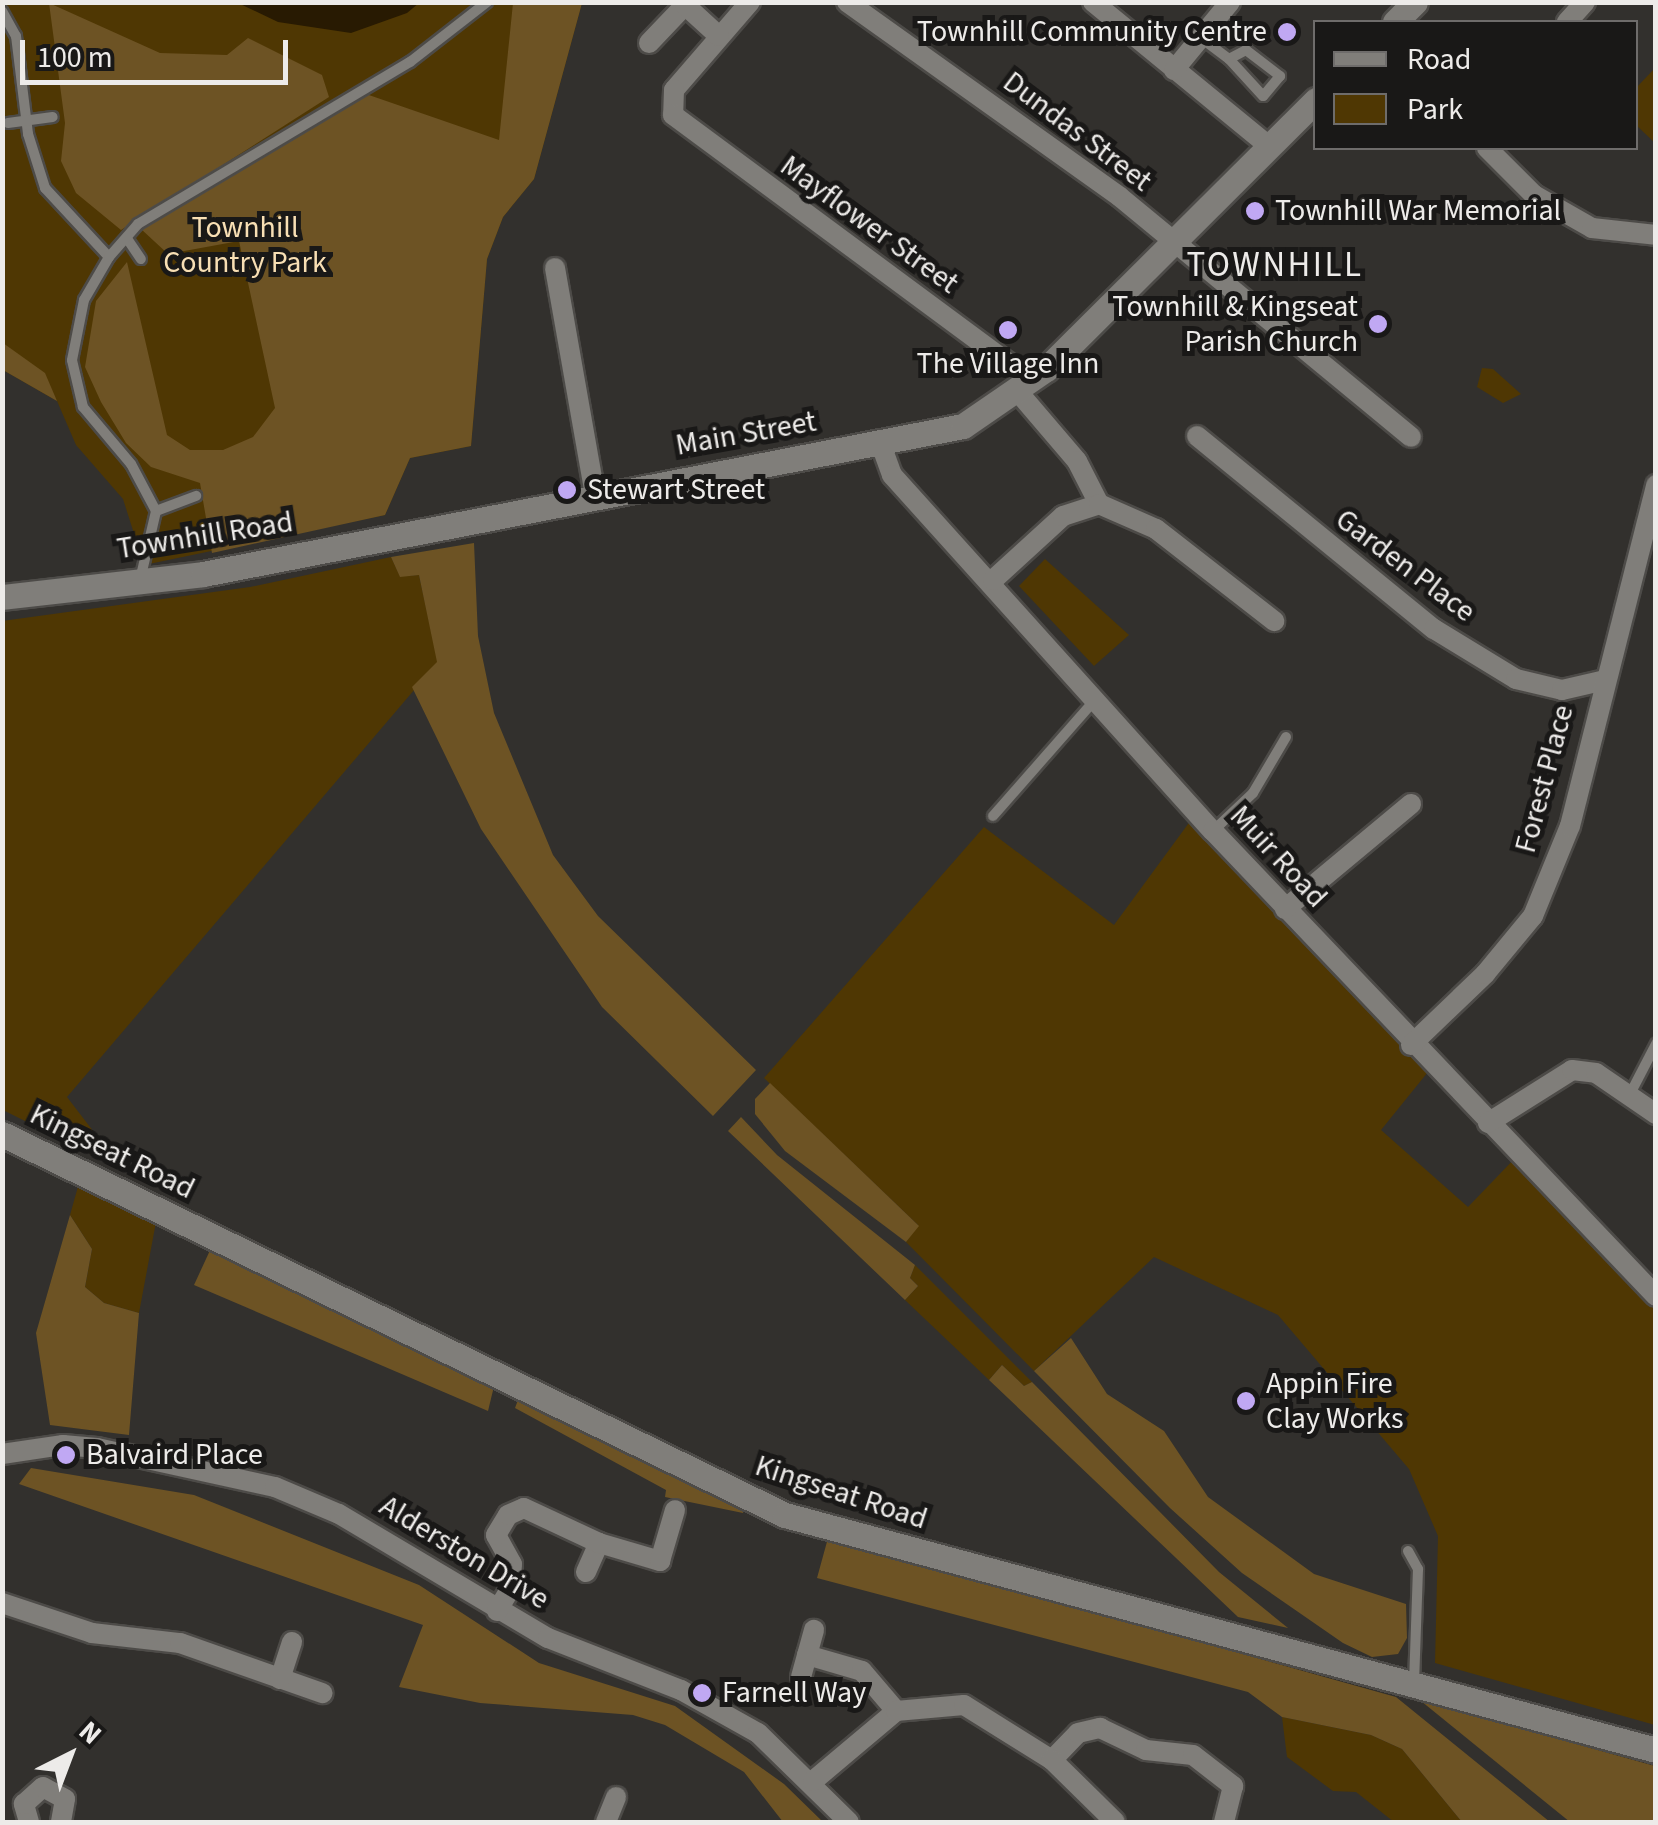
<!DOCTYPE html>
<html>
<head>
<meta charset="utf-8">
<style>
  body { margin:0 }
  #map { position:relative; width:1658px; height:1825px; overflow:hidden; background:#32302d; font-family:"Source Sans 3",sans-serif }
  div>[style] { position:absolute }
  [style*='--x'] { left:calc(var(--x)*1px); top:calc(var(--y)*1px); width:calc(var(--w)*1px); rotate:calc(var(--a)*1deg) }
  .green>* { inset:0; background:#4f3703 }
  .forest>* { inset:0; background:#6d5324 }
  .water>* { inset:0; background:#281a02 }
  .roads { filter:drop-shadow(2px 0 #4d4b48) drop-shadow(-2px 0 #4d4b48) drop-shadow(0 2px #4d4b48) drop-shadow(0 -2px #4d4b48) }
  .lane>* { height:10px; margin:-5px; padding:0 5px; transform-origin:5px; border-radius:5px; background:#807e7a }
  .street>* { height:20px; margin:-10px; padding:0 10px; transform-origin:10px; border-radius:10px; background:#807e7a }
  .secondary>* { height:25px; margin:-12.5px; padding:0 12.5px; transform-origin:12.5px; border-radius:12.5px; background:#807e7a }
  .dots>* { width:28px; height:28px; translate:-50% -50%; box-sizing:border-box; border:5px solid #191817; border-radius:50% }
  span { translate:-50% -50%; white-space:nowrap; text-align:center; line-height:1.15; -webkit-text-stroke:10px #191817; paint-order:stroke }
  .poi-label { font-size:30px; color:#edebe9 }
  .right { translate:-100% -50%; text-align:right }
  .left { translate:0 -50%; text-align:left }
  .street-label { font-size:30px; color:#edebe9 }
  .park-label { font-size:30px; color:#f8dfb4 }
  .quarter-label { font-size:35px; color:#edebe9; letter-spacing:2.5px }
  .frame { position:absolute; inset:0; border:5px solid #edebe9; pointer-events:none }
  .legend { position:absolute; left:1313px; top:20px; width:325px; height:130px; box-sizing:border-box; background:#191817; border:2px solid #6e6c6b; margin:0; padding:12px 18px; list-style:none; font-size:30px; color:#edebe9 }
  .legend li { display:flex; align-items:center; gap:20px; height:50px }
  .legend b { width:50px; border:2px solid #6e6c6b }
  .north { position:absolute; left:20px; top:1705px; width:100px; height:100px; -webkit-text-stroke:8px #191817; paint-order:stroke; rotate:42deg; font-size:28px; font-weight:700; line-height:40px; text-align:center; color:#edebe9 }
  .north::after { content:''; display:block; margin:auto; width:35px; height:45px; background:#edebe9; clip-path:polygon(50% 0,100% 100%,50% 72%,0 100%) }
  .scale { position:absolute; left:20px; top:40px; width:268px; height:45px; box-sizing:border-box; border:5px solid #edebe9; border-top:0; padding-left:12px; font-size:30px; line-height:35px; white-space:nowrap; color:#edebe9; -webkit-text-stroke:8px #191817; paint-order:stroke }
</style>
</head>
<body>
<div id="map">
  <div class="green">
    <div style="clip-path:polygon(3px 3px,582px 3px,534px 179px,503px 217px,487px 259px,471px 446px,410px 458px,385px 515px,144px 565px,123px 499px,76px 445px,57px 401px,3px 370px)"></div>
    <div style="clip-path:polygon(1655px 68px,1655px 143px,1636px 125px,1636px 88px)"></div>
    <div style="clip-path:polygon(1482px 368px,1493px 369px,1521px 394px,1503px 403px,1477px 387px)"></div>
    <div style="clip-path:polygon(391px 557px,400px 576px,419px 575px,438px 662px,67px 1097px,123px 1170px,3px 1110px,2px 621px,250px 587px)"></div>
    <div style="clip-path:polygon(1045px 559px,1129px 635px,1094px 666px,1019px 586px)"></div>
    <div style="clip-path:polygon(1191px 820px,1432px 1067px,1381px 1130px,1468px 1207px,1518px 1155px,1655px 1296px,1655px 1725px,1435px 1663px,1438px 1536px,1409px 1469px,1278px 1315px,1154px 1257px,1034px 1371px,906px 1242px,918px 1225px,764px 1078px,984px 827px,1114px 925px)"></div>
    <div style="clip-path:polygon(79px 1183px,156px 1222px,139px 1313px,104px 1303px,85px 1287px,92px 1249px,70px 1215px)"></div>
    <div style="clip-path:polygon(915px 1265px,1032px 1382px,1024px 1386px,1002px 1365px,989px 1380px,905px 1300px,918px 1286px,910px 1278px)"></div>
    <div style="clip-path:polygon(1282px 1717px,1371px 1735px,1402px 1749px,1462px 1822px,1394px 1822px,1356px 1792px,1333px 1791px,1287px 1757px)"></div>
  </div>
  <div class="forest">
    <div style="clip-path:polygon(49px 3px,160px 53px,227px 55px,248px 38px,322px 75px,329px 97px,121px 230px,76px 193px,61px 161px,65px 123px)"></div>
    <div style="clip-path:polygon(513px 3px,582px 3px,534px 179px,503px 217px,487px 259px,471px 446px,410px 458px,385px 515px,212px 553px,200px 483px,151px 467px,126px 443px,101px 402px,85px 367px,96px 301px,127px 262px,167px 435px,190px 450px,223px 450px,253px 437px,275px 408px,239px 241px,168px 254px,141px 229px,366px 94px,499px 140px)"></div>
    <div style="clip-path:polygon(3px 343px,45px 373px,57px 401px,3px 370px)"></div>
    <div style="clip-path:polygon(474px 543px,478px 636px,494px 713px,553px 855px,598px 916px,756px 1070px,713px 1116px,602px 1007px,481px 829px,412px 687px,437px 662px,419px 575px,400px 577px,391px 557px)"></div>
    <div style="clip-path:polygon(770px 1083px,919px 1226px,906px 1242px,785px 1151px,755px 1114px,755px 1099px)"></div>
    <div style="clip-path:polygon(741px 1117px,777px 1155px,915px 1265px,910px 1278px,918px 1286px,905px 1300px,728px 1131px)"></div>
    <div style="clip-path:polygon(70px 1215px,92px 1249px,85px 1287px,104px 1303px,139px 1313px,129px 1435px,50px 1425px,36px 1333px)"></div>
    <div style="clip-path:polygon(212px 1246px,496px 1378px,488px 1411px,194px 1285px)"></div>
    <div style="clip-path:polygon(1071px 1338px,1107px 1394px,1164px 1431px,1208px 1497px,1314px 1574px,1406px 1604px,1407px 1638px,1398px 1654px,1372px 1657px,1343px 1643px,1242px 1573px,1170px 1508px,1034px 1371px)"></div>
    <div style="clip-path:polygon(1002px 1365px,1024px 1386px,1032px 1382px,1219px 1572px,1288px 1628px,1238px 1617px,989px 1380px)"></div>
    <div style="clip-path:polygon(521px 1392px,745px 1505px,743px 1513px,665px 1497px,666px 1490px,515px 1408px)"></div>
    <div style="clip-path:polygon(31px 1468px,194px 1495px,419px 1585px,539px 1663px,675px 1706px,784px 1784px,823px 1822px,783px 1822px,744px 1772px,665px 1725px,633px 1715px,480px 1703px,399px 1687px,423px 1625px,19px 1484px)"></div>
    <div style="clip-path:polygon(828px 1538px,1396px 1697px,1550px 1822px,1462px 1822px,1402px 1749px,1371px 1735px,1282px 1717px,1248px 1692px,817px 1578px)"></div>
    <div style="clip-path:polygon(1421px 1701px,1655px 1766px,1655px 1822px,1570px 1822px)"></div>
  </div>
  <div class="water">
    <div style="clip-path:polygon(238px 3px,419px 3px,407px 13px,351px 33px,278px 22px)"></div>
  </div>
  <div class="roads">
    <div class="lane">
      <div style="--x:2;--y:11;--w:29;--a:61"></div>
      <div style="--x:16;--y:36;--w:99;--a:83"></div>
      <div style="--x:28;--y:134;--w:57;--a:72.5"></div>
      <div style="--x:45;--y:188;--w:94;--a:47.2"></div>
      <div style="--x:1201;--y:38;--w:35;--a:37"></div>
      <div style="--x:1229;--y:59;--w:19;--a:-28"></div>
      <div style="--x:1246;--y:50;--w:43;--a:37.4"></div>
      <div style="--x:1280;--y:76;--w:26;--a:130"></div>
      <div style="--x:1263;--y:96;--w:50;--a:-132.6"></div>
      <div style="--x:8;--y:123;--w:45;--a:-7.6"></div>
      <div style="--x:128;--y:240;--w:23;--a:56"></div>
      <div style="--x:156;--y:511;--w:43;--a:-20.6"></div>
      <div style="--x:140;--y:580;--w:71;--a:-76.9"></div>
      <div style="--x:156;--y:511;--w:53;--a:-118"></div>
      <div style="--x:131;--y:464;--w:75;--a:-130.1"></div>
      <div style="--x:83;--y:407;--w:48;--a:-103.2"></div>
      <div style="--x:72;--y:360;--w:61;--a:-78.7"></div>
      <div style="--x:84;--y:300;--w:50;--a:-59.8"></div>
      <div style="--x:109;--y:257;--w:44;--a:-48.7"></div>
      <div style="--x:138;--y:224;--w:317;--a:-30.8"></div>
      <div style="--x:410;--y:62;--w:98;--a:-37.9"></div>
      <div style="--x:993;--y:816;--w:154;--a:-48.7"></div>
      <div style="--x:1213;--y:831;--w:55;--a:-43.5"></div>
      <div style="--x:1253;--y:793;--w:65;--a:-59.5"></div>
      <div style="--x:1629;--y:1096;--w:59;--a:-62.6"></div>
      <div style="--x:1408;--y:1551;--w:21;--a:61"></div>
      <div style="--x:1418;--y:1569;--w:113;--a:92"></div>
    </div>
    <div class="street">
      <div style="--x:750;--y:2;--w:116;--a:130.8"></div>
      <div style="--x:674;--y:90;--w:25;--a:92"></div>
      <div style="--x:673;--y:115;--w:447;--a:36.5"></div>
      <div style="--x:847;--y:2;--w:335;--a:35.5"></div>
      <div style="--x:1120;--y:197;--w:377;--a:39.5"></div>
      <div style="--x:1093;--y:2;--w:226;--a:39.3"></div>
      <div style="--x:1567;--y:22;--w:27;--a:-48"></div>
      <div style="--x:649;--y:43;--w:52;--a:-46.5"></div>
      <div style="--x:685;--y:5;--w:46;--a:42.4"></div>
      <div style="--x:1174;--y:70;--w:88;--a:-50.5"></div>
      <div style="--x:1487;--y:148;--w:66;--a:45"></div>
      <div style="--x:1534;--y:195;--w:67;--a:29.6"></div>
      <div style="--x:1592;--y:228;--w:64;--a:6.2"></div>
      <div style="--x:555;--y:268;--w:230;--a:80"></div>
      <div style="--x:1019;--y:393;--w:89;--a:49.5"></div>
      <div style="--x:1077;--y:461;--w:48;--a:62.9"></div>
      <div style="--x:1197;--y:436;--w:306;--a:39.2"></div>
      <div style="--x:1434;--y:629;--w:96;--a:31.4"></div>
      <div style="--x:1516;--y:679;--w:47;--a:13.4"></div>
      <div style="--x:1562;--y:690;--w:40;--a:-13"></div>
      <div style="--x:880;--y:442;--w:35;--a:70"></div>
      <div style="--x:892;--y:475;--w:479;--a:48"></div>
      <div style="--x:1213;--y:831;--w:642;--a:46.39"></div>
      <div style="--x:993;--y:580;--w:95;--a:-42.4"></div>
      <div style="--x:1063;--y:516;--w:38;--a:-18"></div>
      <div style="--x:1099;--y:504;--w:62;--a:23.7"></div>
      <div style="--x:1156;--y:529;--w:150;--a:37.9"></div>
      <div style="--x:1285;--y:909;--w:164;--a:-39.8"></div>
      <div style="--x:1411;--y:1045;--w:103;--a:-43.8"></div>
      <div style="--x:1485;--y:974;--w:75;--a:-50.4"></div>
      <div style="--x:1533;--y:916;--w:97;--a:-67.7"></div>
      <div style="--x:1570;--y:826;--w:352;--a:-75.8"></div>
      <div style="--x:1488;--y:1123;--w:99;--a:-32.2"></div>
      <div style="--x:1572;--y:1070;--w:24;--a:7"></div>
      <div style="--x:1596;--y:1073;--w:73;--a:34.3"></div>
      <div style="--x:2;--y:1454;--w:62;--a:-8.4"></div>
      <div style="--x:63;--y:1445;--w:34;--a:5"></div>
      <div style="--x:97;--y:1448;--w:182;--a:12.4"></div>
      <div style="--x:275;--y:1487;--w:69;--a:22.9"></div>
      <div style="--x:339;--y:1514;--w:243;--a:30.7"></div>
      <div style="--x:548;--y:1638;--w:143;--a:21.4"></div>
      <div style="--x:681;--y:1690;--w:88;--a:29.2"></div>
      <div style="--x:758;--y:1733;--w:127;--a:44.4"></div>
      <div style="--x:586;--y:1572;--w:32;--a:-66"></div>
      <div style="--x:2;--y:1603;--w:95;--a:18.4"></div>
      <div style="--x:92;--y:1633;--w:89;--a:6.5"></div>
      <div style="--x:180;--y:1643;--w:151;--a:19.4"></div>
      <div style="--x:497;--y:1611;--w:27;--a:-59"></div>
      <div style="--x:511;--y:1588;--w:24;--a:-88"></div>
      <div style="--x:512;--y:1564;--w:33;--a:-119"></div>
      <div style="--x:496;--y:1535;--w:23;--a:-59"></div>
      <div style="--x:508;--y:1515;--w:17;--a:-24"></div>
      <div style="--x:524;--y:1508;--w:83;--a:25"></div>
      <div style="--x:599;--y:1543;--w:64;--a:16.4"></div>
      <div style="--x:660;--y:1561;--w:53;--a:-73.6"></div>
      <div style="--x:807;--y:1655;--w:57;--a:16.2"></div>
      <div style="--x:862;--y:1671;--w:52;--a:49.6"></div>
      <div style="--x:801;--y:1677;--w:49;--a:-74.5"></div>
      <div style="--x:280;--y:1679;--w:39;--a:-72"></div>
      <div style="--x:1052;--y:1760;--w:37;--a:-46"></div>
      <div style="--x:1078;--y:1733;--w:23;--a:-13"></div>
      <div style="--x:1100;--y:1728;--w:51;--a:25.6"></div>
      <div style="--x:1146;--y:1750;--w:47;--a:6.1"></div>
      <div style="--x:1193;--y:1755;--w:51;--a:37.8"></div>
      <div style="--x:1233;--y:1786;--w:37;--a:104"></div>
      <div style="--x:813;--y:1781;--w:109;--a:-40.1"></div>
      <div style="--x:896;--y:1711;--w:68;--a:-5"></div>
      <div style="--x:964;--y:1705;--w:104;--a:32"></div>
      <div style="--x:1052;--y:1760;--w:88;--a:44.5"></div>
      <div style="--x:29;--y:1822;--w:19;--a:-106"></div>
      <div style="--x:24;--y:1804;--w:25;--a:-42"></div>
      <div style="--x:43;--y:1787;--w:25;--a:29"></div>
      <div style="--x:65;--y:1799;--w:23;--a:100"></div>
      <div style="--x:606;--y:1822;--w:27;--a:-68"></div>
    </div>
    <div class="secondary">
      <div style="--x:1395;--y:22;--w:28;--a:-45"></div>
      <div style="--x:2;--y:597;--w:202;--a:-6.5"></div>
      <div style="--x:203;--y:574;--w:774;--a:-11.02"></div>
      <div style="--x:963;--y:426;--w:101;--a:-34.5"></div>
      <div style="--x:1046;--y:369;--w:381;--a:-44.9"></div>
      <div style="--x:2;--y:1134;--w:871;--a:25.95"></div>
      <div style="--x:785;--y:1515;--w:902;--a:15.1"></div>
    </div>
  </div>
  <div class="dots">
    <div style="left:1287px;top:32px;background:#c0a8f3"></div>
    <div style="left:1255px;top:211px;background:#c0a8f3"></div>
    <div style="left:1378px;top:324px;background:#c0a8f3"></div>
    <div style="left:1008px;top:330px;background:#c0a8f3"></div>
    <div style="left:567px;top:490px;background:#c0a8f3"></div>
    <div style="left:1246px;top:1401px;background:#c0a8f3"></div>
    <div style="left:66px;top:1455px;background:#c0a8f3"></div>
    <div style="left:702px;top:1693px;background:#c0a8f3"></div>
  </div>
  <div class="poi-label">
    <span class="right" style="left:1267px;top:32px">Townhill Community Centre</span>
    <span class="left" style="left:1275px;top:211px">Townhill War Memorial</span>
    <span class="right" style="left:1358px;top:324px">Townhill &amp; Kingseat<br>Parish Church</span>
    <span style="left:1008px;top:364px">The Village Inn</span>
    <span class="left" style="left:587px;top:490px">Stewart Street</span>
    <span class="left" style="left:1266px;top:1401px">Appin Fire<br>Clay Works</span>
    <span class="left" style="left:86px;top:1455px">Balvaird Place</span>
    <span class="left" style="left:722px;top:1693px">Farnell Way</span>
  </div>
  <div class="street-label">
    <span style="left:1077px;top:132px;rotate:37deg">Dundas Street</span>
    <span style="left:869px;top:225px;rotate:36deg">Mayflower Street</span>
    <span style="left:746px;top:434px;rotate:-10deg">Main Street</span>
    <span style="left:205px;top:536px;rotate:-9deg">Townhill Road</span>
    <span style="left:1405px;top:566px;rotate:37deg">Garden Place</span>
    <span style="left:1545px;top:779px;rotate:-75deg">Forest Place</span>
    <span style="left:1278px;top:857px;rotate:47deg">Muir Road</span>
    <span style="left:112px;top:1152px;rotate:26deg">Kingseat Road</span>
    <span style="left:841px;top:1493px;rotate:18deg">Kingseat Road</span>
    <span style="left:464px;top:1553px;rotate:31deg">Alderston Drive</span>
  </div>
  <div class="park-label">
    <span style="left:245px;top:245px">Townhill<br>Country Park</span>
  </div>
  <div class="quarter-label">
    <span style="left:1275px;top:265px">TOWNHILL</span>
  </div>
  <div class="frame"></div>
  <ul class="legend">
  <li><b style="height:12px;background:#807e7a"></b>Road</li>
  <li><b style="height:28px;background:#4f3703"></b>Park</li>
  </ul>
  <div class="north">N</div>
  <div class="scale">100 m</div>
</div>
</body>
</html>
